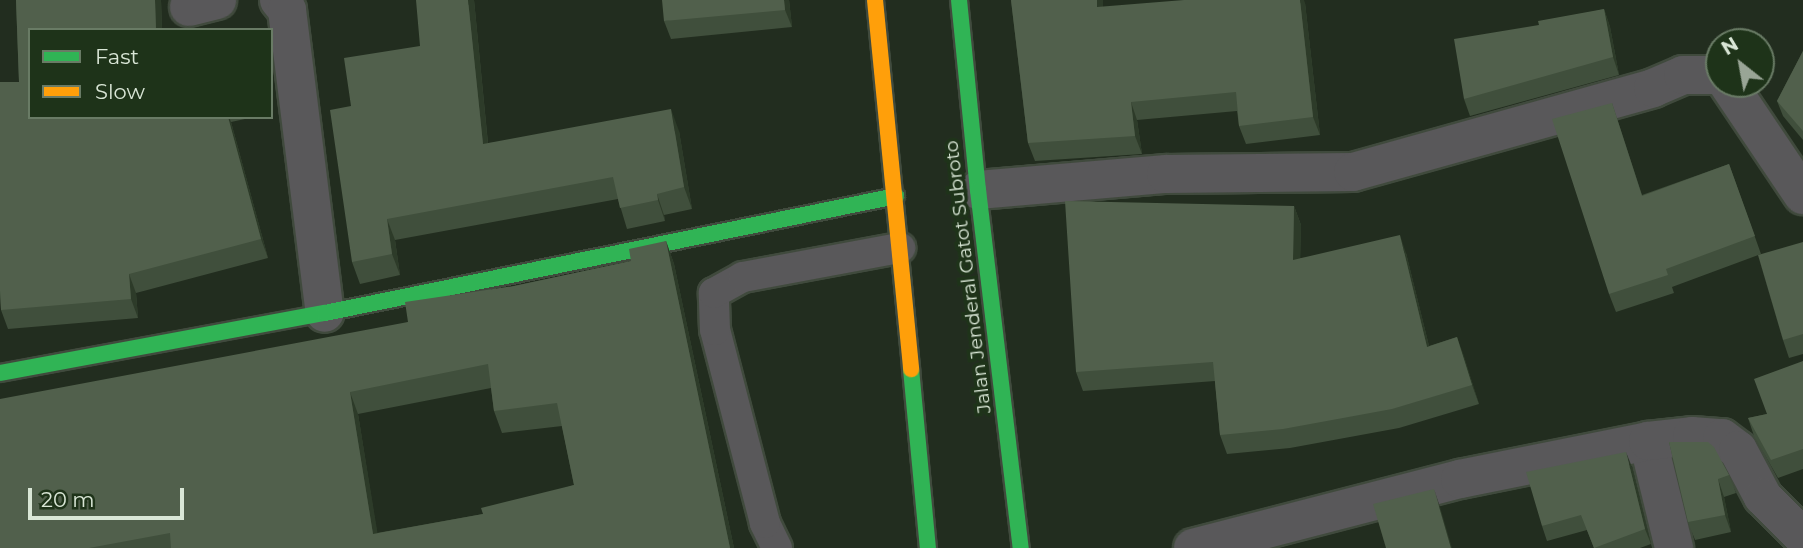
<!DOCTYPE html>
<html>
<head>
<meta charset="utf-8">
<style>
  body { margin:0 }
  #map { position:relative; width:1803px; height:548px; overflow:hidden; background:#222d1f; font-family:Montserrat,sans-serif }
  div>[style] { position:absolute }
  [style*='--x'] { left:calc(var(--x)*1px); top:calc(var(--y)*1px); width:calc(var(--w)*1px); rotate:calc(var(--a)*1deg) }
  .roads { filter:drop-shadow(2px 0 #404a3d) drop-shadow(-2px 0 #404a3d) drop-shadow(0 2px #404a3d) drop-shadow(0 -2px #404a3d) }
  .lane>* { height:30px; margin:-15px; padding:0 15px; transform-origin:15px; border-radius:15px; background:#59585a }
  .street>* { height:38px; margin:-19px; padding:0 19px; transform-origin:19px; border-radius:19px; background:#59585a }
  .fast>* { height:16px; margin:-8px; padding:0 8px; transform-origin:8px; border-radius:8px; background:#30b455 }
  .slow>* { height:16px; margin:-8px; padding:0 8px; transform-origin:8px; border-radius:8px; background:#ff9f0a }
  .wall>* { inset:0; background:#404f3c }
  .shaded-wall>* { inset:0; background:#2d3b29 }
  .building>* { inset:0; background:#51604c }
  span { translate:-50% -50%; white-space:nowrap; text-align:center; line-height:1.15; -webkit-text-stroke:7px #1e3319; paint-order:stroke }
  .street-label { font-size:19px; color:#d9e6d6 }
  .legend { position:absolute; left:28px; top:28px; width:245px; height:91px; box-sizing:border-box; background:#1e3319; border:2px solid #697b65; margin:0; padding:9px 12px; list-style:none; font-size:21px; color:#d9e6d6 }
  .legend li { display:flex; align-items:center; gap:14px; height:35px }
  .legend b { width:35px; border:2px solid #697b65 }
  .north { position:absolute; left:1705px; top:28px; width:70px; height:70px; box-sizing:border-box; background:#1e3319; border:2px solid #697b65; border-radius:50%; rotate:329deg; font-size:19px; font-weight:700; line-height:28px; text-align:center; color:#d9e6d6 }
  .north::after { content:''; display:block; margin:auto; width:24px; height:32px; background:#99a596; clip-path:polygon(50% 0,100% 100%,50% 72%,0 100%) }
  .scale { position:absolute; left:28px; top:488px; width:156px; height:32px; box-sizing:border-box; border:4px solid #d9e6d6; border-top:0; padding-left:9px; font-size:21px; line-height:24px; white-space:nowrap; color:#d9e6d6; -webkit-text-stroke:5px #1e3319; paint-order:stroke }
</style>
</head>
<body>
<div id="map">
  <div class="roads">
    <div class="lane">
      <div style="--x:777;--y:548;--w:28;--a:-116"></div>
      <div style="--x:765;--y:523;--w:199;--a:-104.5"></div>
      <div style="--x:715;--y:330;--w:37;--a:-92"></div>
      <div style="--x:714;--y:293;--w:33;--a:-29"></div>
      <div style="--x:743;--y:277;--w:160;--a:-10.5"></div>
    </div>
    <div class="street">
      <div style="--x:279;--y:0;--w:13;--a:51"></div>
      <div style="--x:287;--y:10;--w:305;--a:82.9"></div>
      <div style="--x:189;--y:7;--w:29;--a:-14"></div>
      <div style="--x:1728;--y:84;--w:134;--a:56"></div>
      <div style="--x:978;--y:190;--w:189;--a:-4.9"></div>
      <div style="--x:1166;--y:174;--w:187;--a:-0.6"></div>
      <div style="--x:1353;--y:172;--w:312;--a:-15.6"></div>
      <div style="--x:1653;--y:88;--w:33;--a:-23"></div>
      <div style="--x:1683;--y:75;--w:36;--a:0"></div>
      <div style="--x:1648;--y:441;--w:110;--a:76.3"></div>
      <div style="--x:1193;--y:548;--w:276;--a:-14.5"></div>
      <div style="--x:1460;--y:479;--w:192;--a:-11.4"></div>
      <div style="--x:1648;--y:441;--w:44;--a:-6.5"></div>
      <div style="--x:1692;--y:436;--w:30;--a:4"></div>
      <div style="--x:1722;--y:438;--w:20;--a:37"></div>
      <div style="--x:1738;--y:450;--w:53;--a:62"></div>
      <div style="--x:1763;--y:497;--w:57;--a:45"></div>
    </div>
    <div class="fast">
      <div style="--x:959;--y:0;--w:191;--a:84.3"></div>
      <div style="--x:978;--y:190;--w:361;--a:83.2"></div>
      <div style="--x:911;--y:369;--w:180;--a:84.6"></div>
      <div style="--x:0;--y:373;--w:330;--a:-10.5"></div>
      <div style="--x:325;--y:313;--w:583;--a:-11.58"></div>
    </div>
    <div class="slow">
      <div style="--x:875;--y:0;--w:371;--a:84.4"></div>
    </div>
  </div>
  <div class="wall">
    <div style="clip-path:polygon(16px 0,161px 0,162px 30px,30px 30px,30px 117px,245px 117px,245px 119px,231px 122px,268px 258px,136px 293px,138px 318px,8px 329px,1px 310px,0 290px,0 82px,19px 82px)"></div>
    <div style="clip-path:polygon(474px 0,488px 143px,679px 131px,692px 209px,664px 215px,665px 221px,627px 229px,618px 199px,395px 240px,400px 275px,360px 284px,352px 262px,351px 106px)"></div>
    <div style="clip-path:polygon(789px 0,792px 27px,671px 39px,664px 21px)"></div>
    <div style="clip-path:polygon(1011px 0,1103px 0,1103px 7px,1305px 3px,1320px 135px,1246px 144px,1239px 126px,1237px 111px,1137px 120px,1142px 154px,1035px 161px,1028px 143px)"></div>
    <div style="clip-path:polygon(1604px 9px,1610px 27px,1619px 75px,1470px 116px,1464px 99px,1539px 25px)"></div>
    <div style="clip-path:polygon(1803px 51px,1803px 140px,1783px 116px,1777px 101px)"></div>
    <div style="clip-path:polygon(1612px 103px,1642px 195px,1729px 164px,1761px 254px,1672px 287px,1674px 293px,1616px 312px,1609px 294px)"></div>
    <div style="clip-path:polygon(1294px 206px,1301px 225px,1300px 258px,1406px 253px,1429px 346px,1457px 337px,1479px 404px,1399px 428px,1290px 448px,1227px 454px,1220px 435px,1215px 381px,1083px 391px,1076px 372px)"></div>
    <div style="clip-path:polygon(evenodd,666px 241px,674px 264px,734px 548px,0 548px,408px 322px,514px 286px,631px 261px,666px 241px,491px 388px,494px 411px,502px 433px,562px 426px,574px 485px,483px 514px,377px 533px,358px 414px,491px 388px)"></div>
    <div style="clip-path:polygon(1803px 242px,1803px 354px,1789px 358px,1783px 340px)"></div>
    <div style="clip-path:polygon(1803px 361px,1803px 469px,1778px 478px,1754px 436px,1748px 418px,1767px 414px)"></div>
    <div style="clip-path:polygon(1669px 442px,1729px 475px,1736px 493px,1724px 497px,1731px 532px,1695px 540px,1688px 522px)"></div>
    <div style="clip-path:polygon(1632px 467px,1651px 544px,1640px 548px,1594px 548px,1587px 530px,1547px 541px,1542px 526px)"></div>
  </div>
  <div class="shaded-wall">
    <div style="clip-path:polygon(155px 0,161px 0,162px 30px,156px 30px)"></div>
    <div style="clip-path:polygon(468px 0,474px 0,490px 165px,483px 144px)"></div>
    <div style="clip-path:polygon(784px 0,789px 0,792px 27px,785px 10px)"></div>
    <div style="clip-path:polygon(1097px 0,1103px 0,1103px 25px,1097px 7px)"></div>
    <div style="clip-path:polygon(1300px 0,1304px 0,1305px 3px,1320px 135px,1313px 117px)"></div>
    <div style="clip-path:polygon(1604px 9px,1610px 27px,1619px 75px,1613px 57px)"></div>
    <div style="clip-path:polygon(1131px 102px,1137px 120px,1142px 154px,1135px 136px)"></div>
    <div style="clip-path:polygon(671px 109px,679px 131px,692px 209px,684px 187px)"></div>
    <div style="clip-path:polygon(228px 117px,229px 117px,231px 122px,268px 258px,261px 239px)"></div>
    <div style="clip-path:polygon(657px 194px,664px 215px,665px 221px,658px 200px)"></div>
    <div style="clip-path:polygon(1294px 206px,1301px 225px,1300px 279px,1293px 260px)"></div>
    <div style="clip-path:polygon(387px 219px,395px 240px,400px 275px,392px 254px)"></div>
    <div style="clip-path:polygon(1400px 235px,1406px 253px,1434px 366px,1427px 347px)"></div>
    <div style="clip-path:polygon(666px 241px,674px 264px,734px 548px,730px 548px)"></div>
    <div style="clip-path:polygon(129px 274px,136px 293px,138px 318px,131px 299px)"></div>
    <div style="clip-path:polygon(1457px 337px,1464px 356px,1479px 404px,1472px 385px)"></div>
    <div style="clip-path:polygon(350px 392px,358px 414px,380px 548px,373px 534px)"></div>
    <div style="clip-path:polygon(1626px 452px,1632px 467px,1651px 544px,1645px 529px)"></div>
    <div style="clip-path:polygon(1718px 479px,1724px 497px,1731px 532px,1725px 515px)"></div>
    <div style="clip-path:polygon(1434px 489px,1440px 507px,1452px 548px,1451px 548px)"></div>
  </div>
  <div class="building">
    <div style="clip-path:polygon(16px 0,155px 0,156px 30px,30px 30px,30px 117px,228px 117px,261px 239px,129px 274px,131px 299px,1px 310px,0 290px,0 82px,19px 82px)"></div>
    <div style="clip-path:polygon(416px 0,468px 0,483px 144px,671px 109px,684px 187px,657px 194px,658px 200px,620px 208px,613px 177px,387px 219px,392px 254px,352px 262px,330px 110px,351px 106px,344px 58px,420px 46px)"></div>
    <div style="clip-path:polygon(662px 0,784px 0,785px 10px,664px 21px)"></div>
    <div style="clip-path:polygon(1011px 0,1097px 0,1097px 7px,1184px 0,1300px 0,1313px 117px,1239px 126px,1236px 92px,1131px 102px,1135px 136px,1028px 143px)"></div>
    <div style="clip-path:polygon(1604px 9px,1613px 57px,1464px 99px,1454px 39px,1539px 25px,1538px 21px)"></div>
    <div style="clip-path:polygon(1803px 51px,1803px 131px,1777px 101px)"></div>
    <div style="clip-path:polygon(1612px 103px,1642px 196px,1729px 164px,1755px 236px,1666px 269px,1668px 275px,1609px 294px,1552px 119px)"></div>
    <div style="clip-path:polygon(1065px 201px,1294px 206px,1293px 260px,1400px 235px,1427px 347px,1457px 337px,1472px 385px,1392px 409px,1283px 429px,1220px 435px,1213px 362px,1076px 372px)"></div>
    <div style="clip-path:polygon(evenodd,666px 241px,730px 548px,171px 548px,170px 533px,89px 548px,0 548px,0 399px,408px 322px,405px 302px,514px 286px,631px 261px,629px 249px,666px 241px,488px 364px,494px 411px,557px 403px,574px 485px,481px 508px,483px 514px,373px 534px,350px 392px,488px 364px)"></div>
    <div style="clip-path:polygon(1803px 242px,1803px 334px,1783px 340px,1758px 255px)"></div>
    <div style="clip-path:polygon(1803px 361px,1803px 449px,1771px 460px,1748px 418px,1767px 414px,1754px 379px)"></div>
    <div style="clip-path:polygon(1669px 442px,1708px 442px,1714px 447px,1729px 475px,1718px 479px,1725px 515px,1688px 522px)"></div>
    <div style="clip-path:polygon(1626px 452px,1645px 529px,1594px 548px,1581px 515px,1542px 526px,1526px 472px)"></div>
    <div style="clip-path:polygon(1434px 489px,1451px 548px,1386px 548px,1373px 504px)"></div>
  </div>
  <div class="street-label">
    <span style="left:968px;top:277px;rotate:-97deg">Jalan Jenderal Gatot Subroto</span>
  </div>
  <ul class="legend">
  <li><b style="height:9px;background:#30b455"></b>Fast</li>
  <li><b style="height:9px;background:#ff9f0a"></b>Slow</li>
  </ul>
  <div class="north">N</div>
  <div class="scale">20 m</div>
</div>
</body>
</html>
